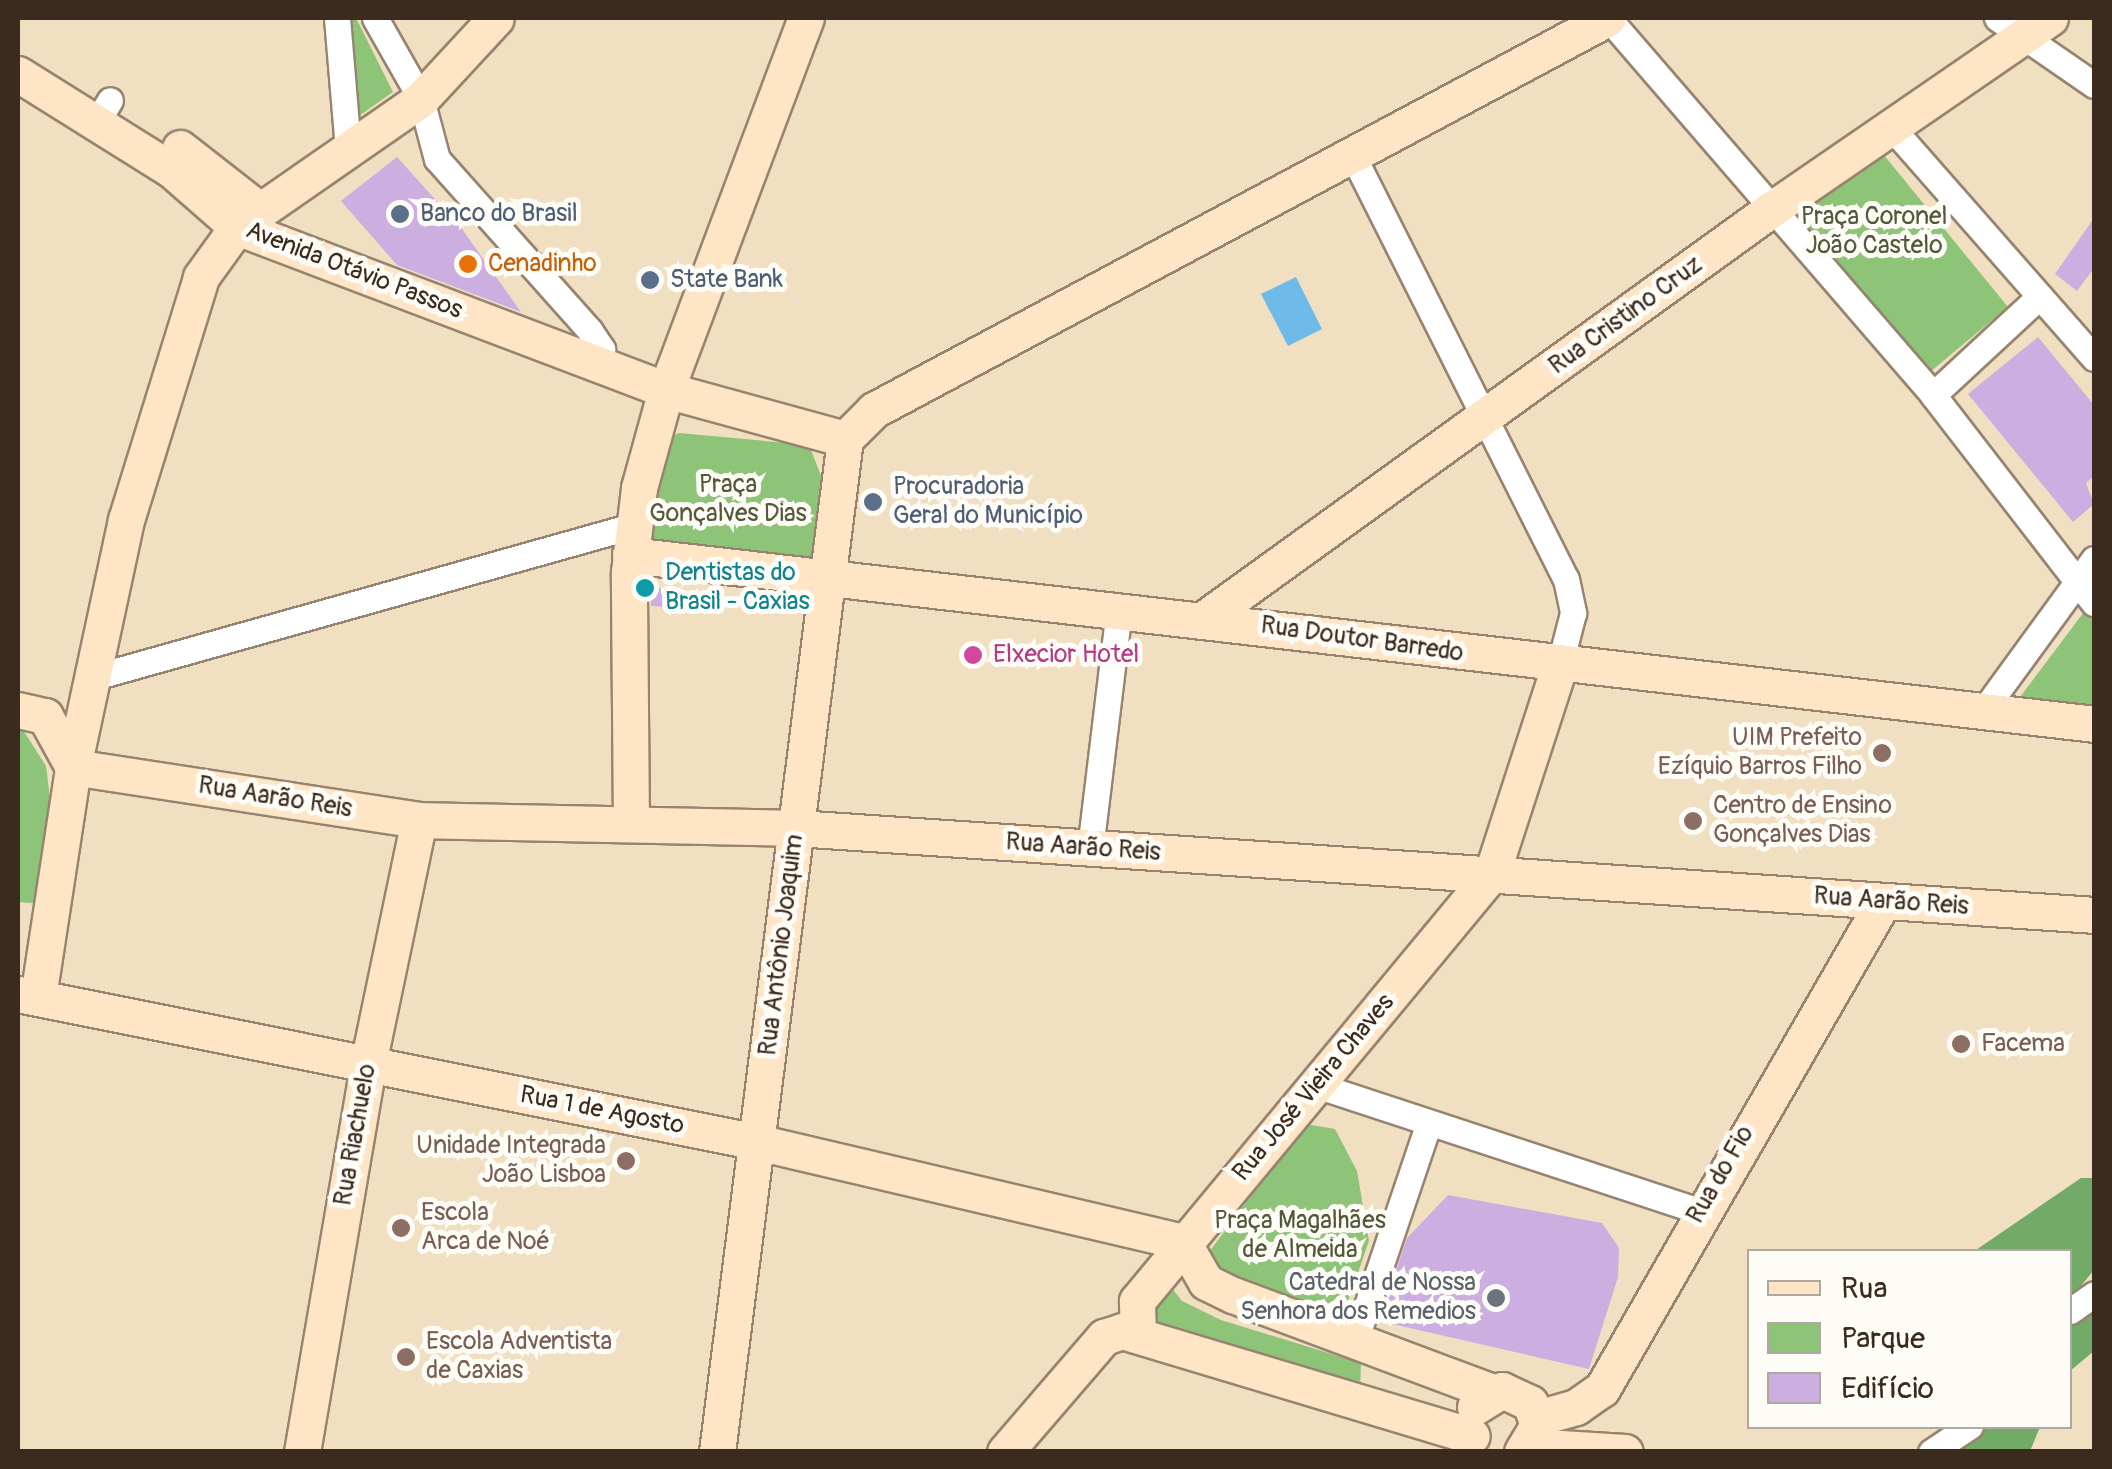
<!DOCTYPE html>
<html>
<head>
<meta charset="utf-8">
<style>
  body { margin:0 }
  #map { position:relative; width:2112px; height:1469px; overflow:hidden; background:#f1dfc1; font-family:Pangolin,sans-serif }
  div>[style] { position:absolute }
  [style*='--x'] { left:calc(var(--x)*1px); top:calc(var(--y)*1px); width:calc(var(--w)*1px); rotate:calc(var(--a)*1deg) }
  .green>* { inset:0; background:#8dc477 }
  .forest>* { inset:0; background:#72aa68 }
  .water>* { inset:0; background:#6ebae8 }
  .building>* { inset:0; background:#cdaee1 }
  .roads { filter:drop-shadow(2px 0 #968470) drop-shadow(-2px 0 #968470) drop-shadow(0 2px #968470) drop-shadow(0 -2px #968470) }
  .street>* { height:25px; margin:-12.5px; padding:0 12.5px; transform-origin:12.5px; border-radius:12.5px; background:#fff }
  .secondary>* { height:35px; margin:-17.5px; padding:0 17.5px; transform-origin:17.5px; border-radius:17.5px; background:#fde5c5 }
  .dots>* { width:28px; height:28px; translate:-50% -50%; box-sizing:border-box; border:5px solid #fdfcf7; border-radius:50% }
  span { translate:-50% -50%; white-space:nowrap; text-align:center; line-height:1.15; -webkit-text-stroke:10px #fdfcf7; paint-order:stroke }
  .service-label { font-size:25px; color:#4e5e75 }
  .left { translate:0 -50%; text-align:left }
  .park-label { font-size:25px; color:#545839 }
  .food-label { font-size:25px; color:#c56008 }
  .street-label { font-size:25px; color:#3b2a1e }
  .culture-label { font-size:25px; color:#0d838f }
  .hotel-label { font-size:25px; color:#b23c85 }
  .education-label { font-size:25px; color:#785e54 }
  .right { translate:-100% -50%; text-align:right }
  .worship-label { font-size:25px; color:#5b616d }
  .frame { position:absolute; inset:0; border:20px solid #3b2a1e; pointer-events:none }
  .legend { position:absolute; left:1747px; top:1249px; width:325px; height:180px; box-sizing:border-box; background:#fdfcf7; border:2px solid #afa8a0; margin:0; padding:12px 18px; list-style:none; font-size:30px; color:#3b2a1e }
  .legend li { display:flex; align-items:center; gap:20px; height:50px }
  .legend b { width:50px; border:2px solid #afa8a0 }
</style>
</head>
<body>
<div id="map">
  <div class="green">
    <div style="clip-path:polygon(334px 18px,356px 18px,393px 92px,342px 128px)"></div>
    <div style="clip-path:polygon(1883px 154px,2008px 307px,1924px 377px,1785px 217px)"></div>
    <div style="clip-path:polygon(679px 433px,809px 445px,822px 478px,813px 567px,646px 542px,665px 439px)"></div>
    <div style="clip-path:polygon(2087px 608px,2094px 620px,2094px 713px,2011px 709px)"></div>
    <div style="clip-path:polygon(18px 722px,46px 766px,55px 838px,44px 904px,18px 902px)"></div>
    <div style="clip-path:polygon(1305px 1124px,1335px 1129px,1357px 1171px,1369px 1241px,1346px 1307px,1276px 1300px,1203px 1260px)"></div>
    <div style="clip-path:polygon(1165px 1279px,1182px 1301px,1221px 1320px,1361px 1363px,1360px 1393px,1141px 1327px)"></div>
  </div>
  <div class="forest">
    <div style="clip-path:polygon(2081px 1178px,2094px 1178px,2094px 1270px,2070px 1299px,2070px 1252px,1973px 1252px)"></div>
    <div style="clip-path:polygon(2094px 1308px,2094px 1351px,2070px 1371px,2070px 1324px)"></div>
    <div style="clip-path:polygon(1964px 1427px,2040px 1427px,2030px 1451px,1933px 1452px)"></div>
  </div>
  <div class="water">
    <div style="clip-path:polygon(1296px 277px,1322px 329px,1288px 346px,1261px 294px)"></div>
  </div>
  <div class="building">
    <div style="clip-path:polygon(397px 157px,462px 229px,521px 312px,397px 265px,341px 201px)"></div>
    <div style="clip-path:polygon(2094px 218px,2094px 268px,2077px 291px,2055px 274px)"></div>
    <div style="clip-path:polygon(2038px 337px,2094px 405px,2094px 476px,2086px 483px,2094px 504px,2073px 522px,1968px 394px)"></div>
    <div style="clip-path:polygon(650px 583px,701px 609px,651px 606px)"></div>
    <div style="clip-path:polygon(1448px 1195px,1602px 1223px,1619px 1248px,1618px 1277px,1589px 1369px,1379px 1321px,1407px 1238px)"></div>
  </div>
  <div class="roads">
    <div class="street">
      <div style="--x:337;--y:18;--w:132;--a:85.2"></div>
      <div style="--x:375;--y:18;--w:93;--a:60.4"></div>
      <div style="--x:421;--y:99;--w:62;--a:75.1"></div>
      <div style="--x:437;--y:159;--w:230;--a:48.3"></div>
      <div style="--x:590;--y:331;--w:22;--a:56"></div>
      <div style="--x:602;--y:349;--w:17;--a:97"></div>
      <div style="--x:1608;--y:18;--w:498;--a:49.2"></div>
      <div style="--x:1933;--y:395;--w:263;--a:52.3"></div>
      <div style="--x:1997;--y:18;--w:118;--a:34.6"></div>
      <div style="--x:98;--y:120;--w:23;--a:-59"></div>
      <div style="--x:1892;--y:128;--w:306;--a:48.7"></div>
      <div style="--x:1351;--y:152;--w:478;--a:63.3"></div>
      <div style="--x:1566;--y:579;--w:35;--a:78"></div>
      <div style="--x:1573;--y:613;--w:56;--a:104.5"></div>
      <div style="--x:1933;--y:395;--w:144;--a:-42.8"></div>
      <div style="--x:91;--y:678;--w:562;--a:-15.69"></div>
      <div style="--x:1983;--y:711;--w:188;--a:-53.9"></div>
      <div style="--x:1090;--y:849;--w:243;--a:-83.1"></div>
      <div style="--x:1319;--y:1086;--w:401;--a:18.2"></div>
      <div style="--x:2070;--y:1311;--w:29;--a:-35"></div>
      <div style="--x:1355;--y:1341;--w:230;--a:-71.3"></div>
      <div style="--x:1931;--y:1452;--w:47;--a:-33.7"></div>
    </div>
    <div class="secondary">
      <div style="--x:18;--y:74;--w:183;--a:32"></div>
      <div style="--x:173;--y:171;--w:85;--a:41.2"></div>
      <div style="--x:237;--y:227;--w:459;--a:20.8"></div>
      <div style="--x:666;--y:390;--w:186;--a:15.3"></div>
      <div style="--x:180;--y:148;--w:99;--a:38"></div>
      <div style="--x:845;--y:439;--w:41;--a:-45"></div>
      <div style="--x:874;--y:410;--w:832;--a:-28.1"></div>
      <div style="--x:630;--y:555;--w:1474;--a:6.58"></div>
      <div style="--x:1205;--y:618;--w:696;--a:-35.82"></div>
      <div style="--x:1769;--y:211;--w:341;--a:-34.5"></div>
      <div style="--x:18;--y:710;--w:28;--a:13"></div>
      <div style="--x:45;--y:716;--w:58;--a:61.2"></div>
      <div style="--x:73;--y:767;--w:350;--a:8.7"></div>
      <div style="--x:419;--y:820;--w:377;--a:1.2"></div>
      <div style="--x:796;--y:828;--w:1301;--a:3.83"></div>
      <div style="--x:631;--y:824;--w:252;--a:-90.5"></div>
      <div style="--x:629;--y:572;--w:85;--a:-83.2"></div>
      <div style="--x:639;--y:488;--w:102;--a:-74.6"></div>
      <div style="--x:666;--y:390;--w:397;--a:-69.4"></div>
      <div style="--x:18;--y:994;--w:754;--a:11.32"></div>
      <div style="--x:757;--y:1142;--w:438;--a:13.2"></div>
      <div style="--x:1183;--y:1242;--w:46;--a:60.1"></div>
      <div style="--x:1206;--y:1282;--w:30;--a:26"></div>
      <div style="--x:1233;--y:1295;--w:277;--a:20.5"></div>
      <div style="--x:38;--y:997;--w:233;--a:-81.3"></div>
      <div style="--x:73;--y:767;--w:253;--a:-77.9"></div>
      <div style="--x:126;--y:520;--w:254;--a:-72.8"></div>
      <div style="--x:201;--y:277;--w:62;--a:-54.2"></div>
      <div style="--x:237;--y:227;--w:224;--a:-34.8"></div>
      <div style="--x:421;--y:99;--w:110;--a:-47.2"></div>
      <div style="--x:1138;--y:1333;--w:32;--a:-92"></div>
      <div style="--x:1137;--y:1301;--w:556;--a:-50.33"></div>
      <div style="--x:1492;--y:873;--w:217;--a:-72"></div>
      <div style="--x:1475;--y:1407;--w:32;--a:-32"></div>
      <div style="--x:1502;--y:1390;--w:31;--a:25"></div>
      <div style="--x:1530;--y:1403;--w:23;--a:70"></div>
      <div style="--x:1538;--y:1425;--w:31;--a:121"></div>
      <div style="--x:1537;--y:1418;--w:41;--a:-15.8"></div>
      <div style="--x:1576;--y:1407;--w:32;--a:-35"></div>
      <div style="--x:1602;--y:1389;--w:562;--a:-60.01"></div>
      <div style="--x:1529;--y:1446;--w:96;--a:3.6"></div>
      <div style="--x:302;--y:1452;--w:394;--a:-80.3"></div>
      <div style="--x:368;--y:1064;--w:249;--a:-78.2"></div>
      <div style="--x:717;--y:1452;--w:1021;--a:-82.8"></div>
      <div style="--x:1005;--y:1452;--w:152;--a:-49.3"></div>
      <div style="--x:1104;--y:1337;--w:19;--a:-18"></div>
      <div style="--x:1122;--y:1331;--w:365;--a:16.7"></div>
    </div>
  </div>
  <div class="dots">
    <div style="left:400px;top:214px;background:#5c6f8a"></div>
    <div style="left:468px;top:264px;background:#e8710a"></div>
    <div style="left:650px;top:280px;background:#5c6f8a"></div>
    <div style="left:873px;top:502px;background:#5c6f8a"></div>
    <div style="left:645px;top:588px;background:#0f9aa8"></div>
    <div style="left:973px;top:655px;background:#d1479c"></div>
    <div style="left:1882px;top:753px;background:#8d6e63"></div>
    <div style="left:1693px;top:821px;background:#8d6e63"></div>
    <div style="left:1961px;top:1044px;background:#8d6e63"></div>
    <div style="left:626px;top:1161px;background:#8d6e63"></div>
    <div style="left:401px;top:1228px;background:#8d6e63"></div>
    <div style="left:1496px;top:1298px;background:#6b7280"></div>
    <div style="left:406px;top:1357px;background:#8d6e63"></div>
  </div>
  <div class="service-label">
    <span class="left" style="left:420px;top:214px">Banco do Brasil</span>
    <span class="left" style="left:670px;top:280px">State Bank</span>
    <span class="left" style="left:893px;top:502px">Procuradoria<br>Geral do Município</span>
  </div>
  <div class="park-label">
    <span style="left:1874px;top:232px">Praça Coronel<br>João Castelo</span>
    <span style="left:728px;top:500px">Praça<br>Gonçalves Dias</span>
    <span style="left:1300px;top:1236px">Praça Magalhães<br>de Almeida</span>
  </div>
  <div class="food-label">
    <span class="left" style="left:488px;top:264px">Cenadinho</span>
  </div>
  <div class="street-label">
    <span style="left:354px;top:271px;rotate:21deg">Avenida Otávio Passos</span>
    <span style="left:1626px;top:316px;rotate:-36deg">Rua Cristino Cruz</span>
    <span style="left:1362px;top:640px;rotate:8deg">Rua Doutor Barredo</span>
    <span style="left:275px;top:798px;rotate:9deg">Rua Aarão Reis</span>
    <span style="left:1083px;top:848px;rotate:4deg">Rua Aarão Reis</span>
    <span style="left:1891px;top:902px;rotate:4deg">Rua Aarão Reis</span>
    <span style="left:782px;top:945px;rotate:-83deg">Rua Antônio Joaquim</span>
    <span style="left:1314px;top:1088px;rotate:-50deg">Rua José Vieira Chaves</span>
    <span style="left:602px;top:1111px;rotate:11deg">Rua 1 de Agosto</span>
    <span style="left:356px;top:1135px;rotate:-80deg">Rua Riachuelo</span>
    <span style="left:1721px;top:1175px;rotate:-60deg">Rua do Fio</span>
  </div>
  <div class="culture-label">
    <span class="left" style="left:665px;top:588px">Dentistas do<br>Brasil - Caxias</span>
  </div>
  <div class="hotel-label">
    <span class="left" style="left:993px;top:655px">Elxecior Hotel</span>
  </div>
  <div class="education-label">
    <span class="right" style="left:1862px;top:753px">UIM Prefeito<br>Ezíquio Barros Filho</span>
    <span class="left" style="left:1713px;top:821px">Centro de Ensino<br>Gonçalves Dias</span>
    <span class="left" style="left:1981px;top:1044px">Facema</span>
    <span class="right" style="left:606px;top:1161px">Unidade Integrada<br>João Lisboa</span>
    <span class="left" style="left:421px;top:1228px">Escola<br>Arca de Noé</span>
    <span class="left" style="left:426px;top:1357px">Escola Adventista<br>de Caxias</span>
  </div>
  <div class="worship-label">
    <span class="right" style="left:1476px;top:1298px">Catedral de Nossa<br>Senhora dos Remedios</span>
  </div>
  <div class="frame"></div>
  <ul class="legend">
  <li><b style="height:12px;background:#fde5c5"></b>Rua</li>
  <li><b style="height:28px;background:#8dc477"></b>Parque</li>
  <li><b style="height:28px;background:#cdaee1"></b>Edifício</li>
  </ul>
</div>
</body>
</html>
